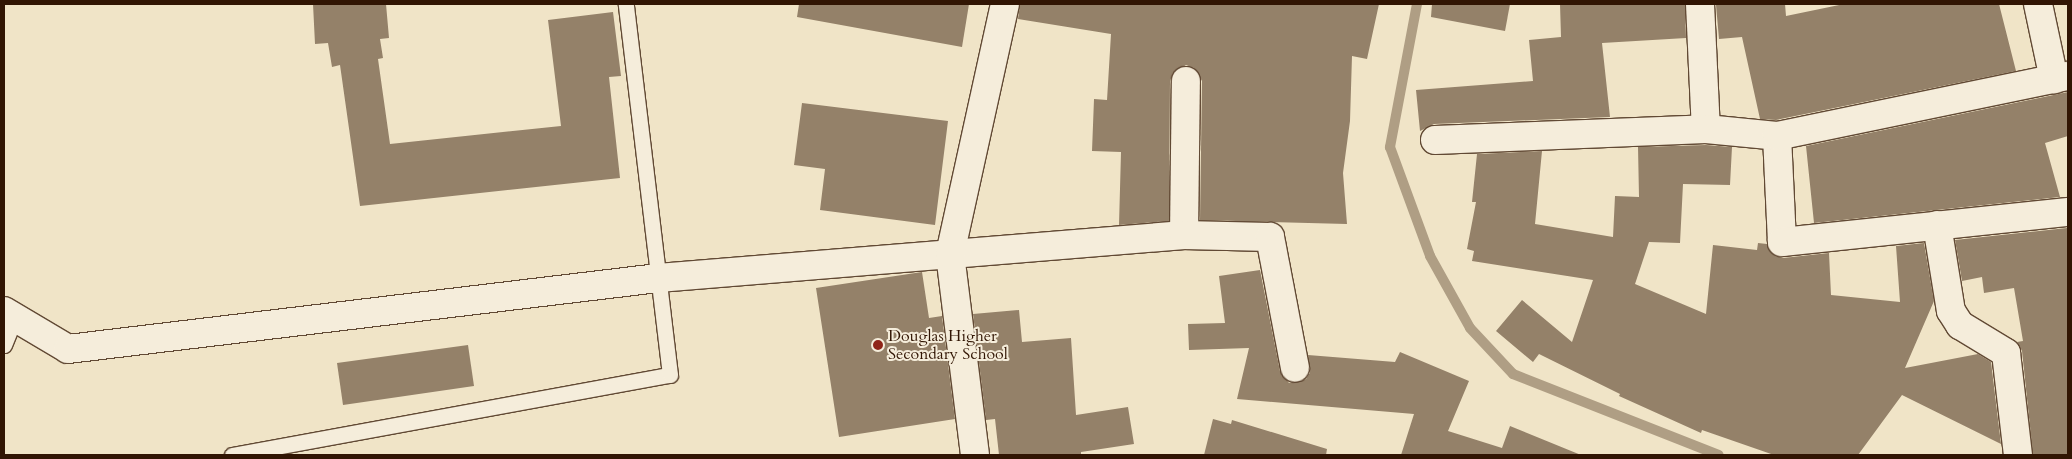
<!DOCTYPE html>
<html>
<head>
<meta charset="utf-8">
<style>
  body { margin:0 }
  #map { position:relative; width:2072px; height:459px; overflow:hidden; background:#f0e4c7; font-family:Cardo,serif }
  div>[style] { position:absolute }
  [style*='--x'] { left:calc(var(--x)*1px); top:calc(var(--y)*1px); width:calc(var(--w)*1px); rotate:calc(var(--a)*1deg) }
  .stream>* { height:10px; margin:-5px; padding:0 5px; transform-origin:5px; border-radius:5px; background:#af9e84 }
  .building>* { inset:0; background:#948169 }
  .roads { filter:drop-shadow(1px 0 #614934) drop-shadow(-1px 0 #614934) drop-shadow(0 1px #614934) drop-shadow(0 -1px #614934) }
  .lane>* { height:15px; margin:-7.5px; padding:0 7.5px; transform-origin:7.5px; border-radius:7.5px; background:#f5eddb }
  .street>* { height:28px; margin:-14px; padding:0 14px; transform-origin:14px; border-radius:14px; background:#f5eddb }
  .secondary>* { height:28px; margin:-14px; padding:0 14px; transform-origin:14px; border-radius:14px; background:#f5eddb }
  .dots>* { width:14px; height:14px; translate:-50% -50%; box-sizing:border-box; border:2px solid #f5eddb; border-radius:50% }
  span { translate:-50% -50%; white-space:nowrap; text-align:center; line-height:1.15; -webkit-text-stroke:4px #f5eddb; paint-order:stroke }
  .poi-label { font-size:16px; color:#311503 }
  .left { translate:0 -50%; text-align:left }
  .frame { position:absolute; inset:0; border:5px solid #311503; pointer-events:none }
</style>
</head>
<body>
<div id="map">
  <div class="stream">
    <div style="--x:1417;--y:4;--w:146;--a:100.7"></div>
    <div style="--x:1390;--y:147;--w:116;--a:69.8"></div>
    <div style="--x:1430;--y:256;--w:82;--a:60.9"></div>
    <div style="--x:1470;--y:328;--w:63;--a:46.9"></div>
    <div style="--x:1513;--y:374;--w:221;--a:21.5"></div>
  </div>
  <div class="building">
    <div style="clip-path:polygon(313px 4px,386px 4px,389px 38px,380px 39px,383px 58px,378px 59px,390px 144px,561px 126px,548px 20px,613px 12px,621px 76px,609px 77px,620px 178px,360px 206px,340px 65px,332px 67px,328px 43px,315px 44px)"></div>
    <div style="clip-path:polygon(799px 4px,969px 4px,962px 47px,797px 17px)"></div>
    <div style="clip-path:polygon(1020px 4px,1379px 4px,1367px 59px,1352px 56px,1350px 121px,1343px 173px,1347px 224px,1200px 220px,1202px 81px,1194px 68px,1186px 65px,1173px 73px,1170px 81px,1169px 221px,1119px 225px,1121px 152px,1092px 151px,1094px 99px,1107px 100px,1111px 34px,1018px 19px)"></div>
    <div style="clip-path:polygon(1432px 4px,1510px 4px,1505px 31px,1431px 17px)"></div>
    <div style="clip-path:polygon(1560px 4px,1685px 4px,1686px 38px,1602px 43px,1610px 117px,1434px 124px,1420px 131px,1416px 90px,1533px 81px,1529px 40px,1561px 37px)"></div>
    <div style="clip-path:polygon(1785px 4px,1786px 16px,1844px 4px,1999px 4px,2016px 71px,1776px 120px,1760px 119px,1742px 37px,1719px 39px,1716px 5px)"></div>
    <div style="clip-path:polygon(2068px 92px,2068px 136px,2045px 143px,2060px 197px,1814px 223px,1806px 146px)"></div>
    <div style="clip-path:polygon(802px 103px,948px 121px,935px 225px,820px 210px,825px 169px,794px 165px)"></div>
    <div style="clip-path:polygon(1706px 145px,1732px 147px,1730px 185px,1683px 184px,1680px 243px,1649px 242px,1635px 284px,1706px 314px,1713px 245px,1757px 250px,1758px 243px,1767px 244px,1775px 256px,1783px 258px,1829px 253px,1831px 295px,1900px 302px,1896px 246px,1924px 243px,1934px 301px,1905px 368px,1978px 354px,1991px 362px,2001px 444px,1902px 395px,1858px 455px,1774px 455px,1702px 430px,1701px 433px,1619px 396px,1620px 394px,1539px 354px,1533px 362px,1496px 331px,1522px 300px,1572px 342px,1593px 280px,1472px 261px,1474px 251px,1467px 249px,1476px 202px,1472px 202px,1477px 154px,1542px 151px,1535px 224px,1613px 237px,1615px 196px,1639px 197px,1638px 147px)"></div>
    <div style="clip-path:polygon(2067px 228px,2068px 455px,2033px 455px,2022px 351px,2017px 342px,2023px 341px,2014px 288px,1984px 293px,1982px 277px,1962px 281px,1955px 240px)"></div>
    <div style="clip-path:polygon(1260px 270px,1280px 371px,1289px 383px,1306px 379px,1310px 373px,1308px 355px,1395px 362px,1400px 352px,1469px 381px,1448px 431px,1502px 448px,1510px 426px,1581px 455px,1401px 455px,1414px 414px,1237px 399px,1249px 348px,1189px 350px,1188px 324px,1225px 323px,1219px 276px)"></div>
    <div style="clip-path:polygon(922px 272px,929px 318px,942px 316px,955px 419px,839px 437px,816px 288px)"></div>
    <div style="clip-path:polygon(1019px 310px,1022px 342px,1071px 338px,1076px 415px,1128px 407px,1134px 444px,1081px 452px,1081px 455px,999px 455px,995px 419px,986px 420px,973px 314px)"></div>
    <div style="clip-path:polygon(468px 345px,474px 386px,343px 405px,337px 363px)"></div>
    <div style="clip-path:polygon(1213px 419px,1231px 424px,1232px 420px,1327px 449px,1326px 455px,1204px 455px)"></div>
  </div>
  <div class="roads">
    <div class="lane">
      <div style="--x:4;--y:345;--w:29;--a:-68"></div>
      <div style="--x:232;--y:455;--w:445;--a:-10.4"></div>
      <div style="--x:670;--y:375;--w:374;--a:-96.8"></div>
    </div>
    <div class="street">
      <div style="--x:1700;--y:4;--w:125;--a:87.3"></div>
      <div style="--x:2038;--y:4;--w:77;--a:78"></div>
      <div style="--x:1777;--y:136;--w:106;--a:87.3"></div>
      <div style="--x:1782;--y:242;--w:288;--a:-6"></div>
      <div style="--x:1435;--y:140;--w:271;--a:-2.3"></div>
      <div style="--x:1706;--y:129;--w:71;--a:5.6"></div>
      <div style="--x:1777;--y:136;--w:297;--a:-11.7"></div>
      <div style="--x:1937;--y:225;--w:87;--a:80.8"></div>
      <div style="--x:1951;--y:311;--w:17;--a:57"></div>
      <div style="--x:1960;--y:325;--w:54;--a:31.3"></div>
      <div style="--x:2006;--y:353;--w:103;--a:83.3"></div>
      <div style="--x:1184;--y:235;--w:154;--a:-89.3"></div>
      <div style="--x:4;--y:311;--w:74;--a:30.7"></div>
      <div style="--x:68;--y:349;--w:594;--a:-6.86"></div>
      <div style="--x:658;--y:278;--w:528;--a:-4.67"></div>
      <div style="--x:1184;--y:235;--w:86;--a:1.3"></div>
      <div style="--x:1270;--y:237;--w:133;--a:79.2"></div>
    </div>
    <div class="secondary">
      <div style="--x:975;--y:455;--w:203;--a:-97.1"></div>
      <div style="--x:950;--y:254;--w:256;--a:-77.6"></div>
    </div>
  </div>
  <div class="dots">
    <div style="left:878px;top:345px;background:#8f2418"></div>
  </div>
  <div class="poi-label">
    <span class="left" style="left:888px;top:345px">Douglas Higher<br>Secondary School</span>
  </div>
  <div class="frame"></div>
</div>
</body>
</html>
